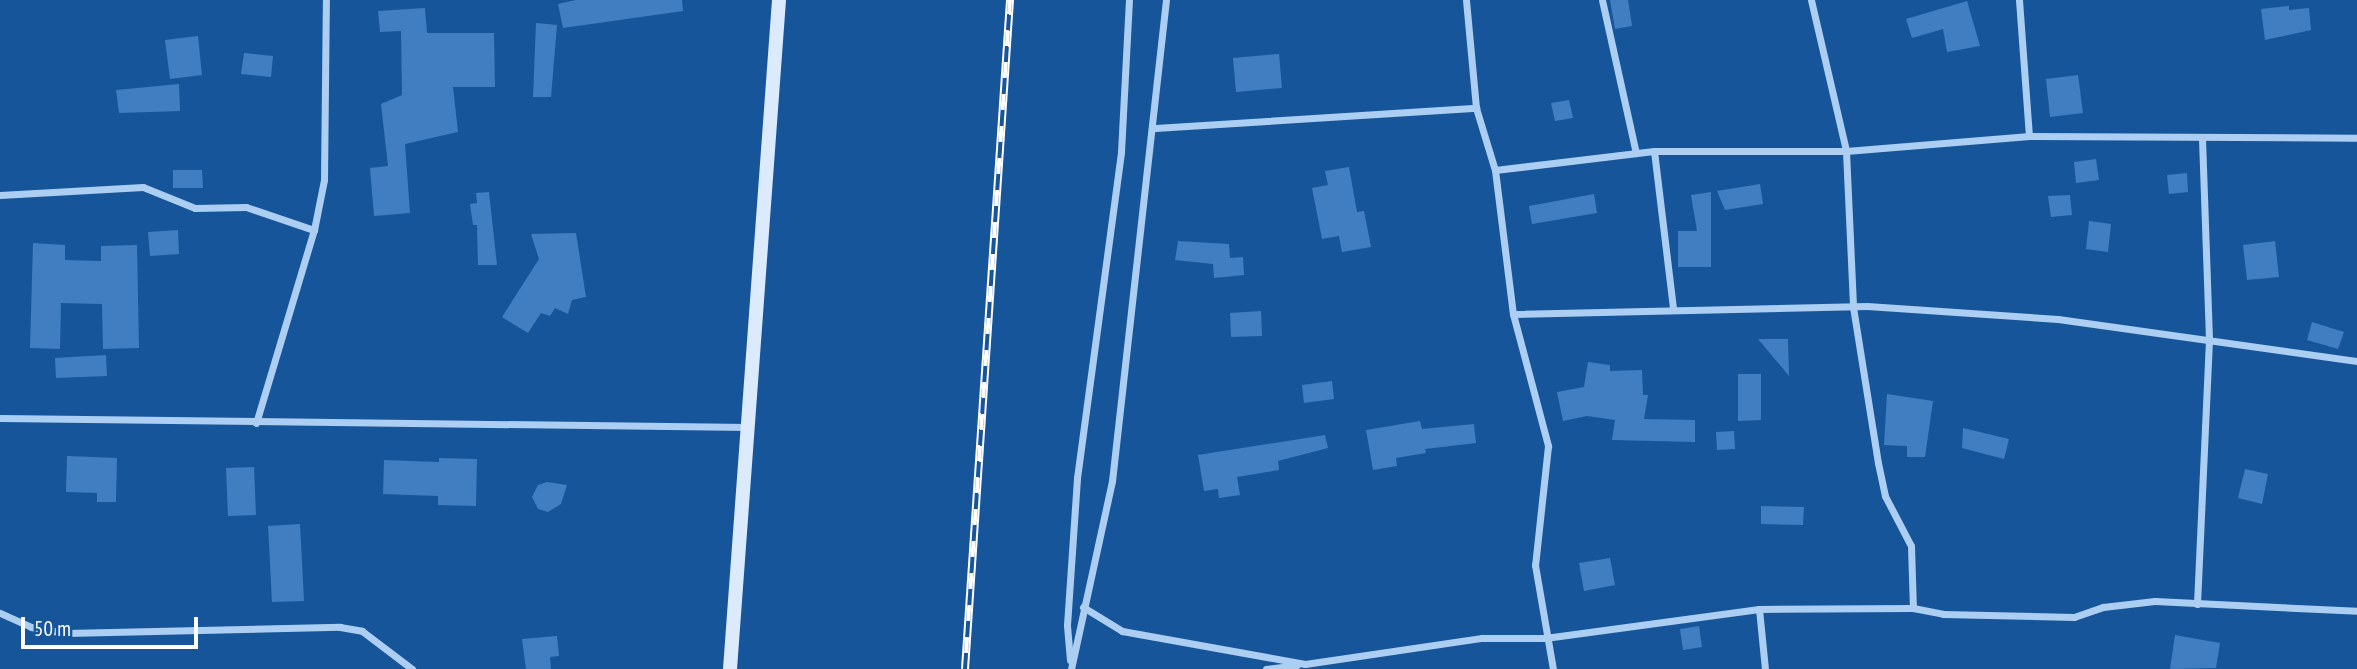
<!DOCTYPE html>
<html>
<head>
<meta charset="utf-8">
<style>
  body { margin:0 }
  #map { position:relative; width:2357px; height:669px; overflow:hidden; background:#17559a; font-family:"PT Sans Narrow",sans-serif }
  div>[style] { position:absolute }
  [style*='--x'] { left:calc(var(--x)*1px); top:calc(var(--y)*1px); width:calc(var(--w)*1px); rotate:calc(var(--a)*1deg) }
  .building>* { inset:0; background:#407ec1 }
  .street>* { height:7px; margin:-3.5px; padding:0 3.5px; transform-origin:3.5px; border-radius:3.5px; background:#accef2 }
  .secondary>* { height:14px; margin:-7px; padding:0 7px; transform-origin:7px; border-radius:7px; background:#dbeafc }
  .rail>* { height:8px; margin-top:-4px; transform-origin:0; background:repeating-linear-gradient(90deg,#17559a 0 16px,#fff 0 32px); box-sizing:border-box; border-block:2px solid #fff }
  span { translate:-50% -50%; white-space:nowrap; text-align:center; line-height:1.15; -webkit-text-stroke:5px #17559a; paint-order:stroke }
  .scale { position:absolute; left:21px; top:617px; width:177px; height:32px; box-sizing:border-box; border:4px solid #fff; border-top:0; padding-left:9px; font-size:21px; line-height:24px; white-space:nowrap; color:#fff; -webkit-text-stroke:5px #17559a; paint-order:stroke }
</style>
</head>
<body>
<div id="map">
  <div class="building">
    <div style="clip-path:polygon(576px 0,682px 0,683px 11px,563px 28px,558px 4px)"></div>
    <div style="clip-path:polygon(1610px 0,1628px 0,1632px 26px,1615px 29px)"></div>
    <div style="clip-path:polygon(1967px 1px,1980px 46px,1947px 52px,1943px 29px,1912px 38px,1906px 19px)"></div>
    <div style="clip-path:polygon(2289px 6px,2289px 10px,2309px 8px,2311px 30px,2265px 40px,2261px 9px)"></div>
    <div style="clip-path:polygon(425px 8px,427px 33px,494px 33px,495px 87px,453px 87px,458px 132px,405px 144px,410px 213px,374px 216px,370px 168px,388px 166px,381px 104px,402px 95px,401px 31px,380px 32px,378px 11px)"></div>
    <div style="clip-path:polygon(536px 23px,557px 25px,551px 97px,533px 97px)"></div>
    <div style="clip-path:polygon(198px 36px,202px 75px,170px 79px,165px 40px)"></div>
    <div style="clip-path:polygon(244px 53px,273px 56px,271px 77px,241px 74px)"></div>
    <div style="clip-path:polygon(1279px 54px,1282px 88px,1236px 92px,1233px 58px)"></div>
    <div style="clip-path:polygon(2078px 75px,2083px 113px,2050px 117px,2046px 79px)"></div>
    <div style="clip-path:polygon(179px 84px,180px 111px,119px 113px,116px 90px)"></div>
    <div style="clip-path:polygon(1569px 100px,1573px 118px,1555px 121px,1551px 103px)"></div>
    <div style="clip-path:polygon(2096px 159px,2099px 180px,2076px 183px,2074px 162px)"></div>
    <div style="clip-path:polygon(1349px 167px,1357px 212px,1364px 211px,1371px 247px,1342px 252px,1339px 236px,1322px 239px,1312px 188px,1328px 185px,1325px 171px)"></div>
    <div style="clip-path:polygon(173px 170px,202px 170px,203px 188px,173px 188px)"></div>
    <div style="clip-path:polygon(2187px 173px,2188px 192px,2169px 194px,2167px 175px)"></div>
    <div style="clip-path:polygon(1760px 184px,1763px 204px,1725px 210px,1717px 191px)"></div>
    <div style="clip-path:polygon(489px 192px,497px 265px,478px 265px,477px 225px,473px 225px,470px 204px,477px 203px,476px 193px)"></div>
    <div style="clip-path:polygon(1711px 192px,1711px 267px,1678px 267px,1678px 231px,1697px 231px,1691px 195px)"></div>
    <div style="clip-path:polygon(1594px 194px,1597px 213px,1532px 224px,1529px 206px)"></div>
    <div style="clip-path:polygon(2070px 195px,2072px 215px,2051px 217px,2048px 196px)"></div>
    <div style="clip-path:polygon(2089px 221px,2111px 224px,2108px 252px,2086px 249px)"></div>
    <div style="clip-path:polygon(178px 230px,179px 254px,150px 256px,148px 232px)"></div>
    <div style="clip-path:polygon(576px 233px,586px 297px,572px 300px,568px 314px,555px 308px,550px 316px,541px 313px,528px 333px,502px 317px,539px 259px,531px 234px)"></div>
    <div style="clip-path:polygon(1178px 241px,1229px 244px,1230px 258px,1243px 257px,1244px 275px,1214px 278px,1213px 264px,1175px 260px)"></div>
    <div style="clip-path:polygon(2275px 241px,2279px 277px,2247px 280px,2243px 245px)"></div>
    <div style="clip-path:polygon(33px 243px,65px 245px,65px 260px,101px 261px,101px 246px,137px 245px,139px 348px,103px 349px,102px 304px,61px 303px,60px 349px,30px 348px)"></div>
    <div style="clip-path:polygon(1261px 311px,1262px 336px,1231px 337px,1230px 313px)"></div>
    <div style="clip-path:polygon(2312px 322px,2344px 332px,2338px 349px,2307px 340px)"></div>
    <div style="clip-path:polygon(1758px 339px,1788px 339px,1789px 376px)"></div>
    <div style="clip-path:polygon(106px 355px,107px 376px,56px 378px,55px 358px)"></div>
    <div style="clip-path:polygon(1588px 362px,1610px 365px,1610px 371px,1642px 370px,1643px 395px,1648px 395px,1644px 419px,1695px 420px,1695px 442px,1612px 440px,1615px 420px,1587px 416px,1563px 421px,1557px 392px,1584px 387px)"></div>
    <div style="clip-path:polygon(1738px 374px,1761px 374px,1761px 420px,1738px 421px)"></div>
    <div style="clip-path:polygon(1332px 381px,1334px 399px,1304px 403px,1302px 385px)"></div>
    <div style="clip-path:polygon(1887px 394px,1933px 401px,1925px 457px,1907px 457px,1907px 446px,1884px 445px)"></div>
    <div style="clip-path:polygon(1420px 421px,1422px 429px,1474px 424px,1476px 443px,1425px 449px,1426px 453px,1396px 458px,1397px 466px,1373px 470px,1366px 430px)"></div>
    <div style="clip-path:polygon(1963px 428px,2009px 439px,2004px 459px,1962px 448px)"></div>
    <div style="clip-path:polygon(1734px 431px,1735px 449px,1717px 450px,1716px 432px)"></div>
    <div style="clip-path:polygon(1325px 435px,1328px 448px,1278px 461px,1279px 470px,1237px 477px,1240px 495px,1219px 498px,1218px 489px,1204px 491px,1198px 455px)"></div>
    <div style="clip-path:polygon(67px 456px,117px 458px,116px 502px,97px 502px,97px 493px,66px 492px)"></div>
    <div style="clip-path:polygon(439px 458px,477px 459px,476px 506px,438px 505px,438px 496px,383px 494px,384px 460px,439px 462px)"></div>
    <div style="clip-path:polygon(254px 467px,256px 515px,228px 516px,226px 468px)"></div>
    <div style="clip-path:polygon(2245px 469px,2268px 474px,2262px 504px,2238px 498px)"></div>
    <div style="clip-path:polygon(547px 482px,567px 485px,561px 504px,548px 512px,538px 509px,532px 497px,538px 485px)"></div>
    <div style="clip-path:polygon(1761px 506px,1804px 507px,1803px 525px,1761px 524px)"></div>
    <div style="clip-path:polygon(300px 524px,304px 601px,272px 602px,268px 526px)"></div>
    <div style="clip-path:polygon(1610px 558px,1615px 585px,1584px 591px,1579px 563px)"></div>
    <div style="clip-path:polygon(1699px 626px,1702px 647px,1683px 650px,1680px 629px)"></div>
    <div style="clip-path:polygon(2175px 635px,2220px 643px,2216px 668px,2170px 669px)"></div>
    <div style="clip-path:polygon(557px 636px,559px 656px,550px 657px,551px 669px,526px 669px,522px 639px)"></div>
  </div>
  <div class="street">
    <div style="--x:1466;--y:0;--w:108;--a:84.7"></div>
    <div style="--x:1476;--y:108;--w:65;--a:73"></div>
    <div style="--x:1495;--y:170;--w:145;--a:82.9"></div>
    <div style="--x:1513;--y:314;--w:137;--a:75.1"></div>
    <div style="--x:1548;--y:446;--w:120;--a:96.2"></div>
    <div style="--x:1535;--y:565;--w:106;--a:80.2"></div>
    <div style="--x:1602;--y:0;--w:157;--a:77.5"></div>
    <div style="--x:1811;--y:0;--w:155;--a:76.9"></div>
    <div style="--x:1846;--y:151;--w:156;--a:87.4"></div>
    <div style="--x:1853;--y:307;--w:158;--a:80.9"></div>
    <div style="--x:1878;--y:463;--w:34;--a:78"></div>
    <div style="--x:1885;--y:496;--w:56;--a:62.5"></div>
    <div style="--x:1911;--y:546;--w:62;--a:88.2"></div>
    <div style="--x:2019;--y:0;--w:136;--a:85.8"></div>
    <div style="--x:1155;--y:128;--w:322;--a:-3.6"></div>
    <div style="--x:1654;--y:151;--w:159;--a:83.1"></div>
    <div style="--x:1495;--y:170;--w:160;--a:-6.8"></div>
    <div style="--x:1654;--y:151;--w:192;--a:0"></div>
    <div style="--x:1846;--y:151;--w:184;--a:-4.7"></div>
    <div style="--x:2029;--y:136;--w:328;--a:0.3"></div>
    <div style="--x:0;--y:195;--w:143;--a:-3.2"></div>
    <div style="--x:143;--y:187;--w:56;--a:22"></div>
    <div style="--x:195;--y:208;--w:51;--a:-1.1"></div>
    <div style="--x:246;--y:207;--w:72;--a:18.7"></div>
    <div style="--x:1513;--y:314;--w:354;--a:-1.3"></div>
    <div style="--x:1867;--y:306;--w:191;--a:3.9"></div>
    <div style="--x:2058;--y:319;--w:302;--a:8"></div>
    <div style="--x:0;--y:418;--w:748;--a:0.69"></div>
    <div style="--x:256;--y:423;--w:202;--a:-73.3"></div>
    <div style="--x:314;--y:230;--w:51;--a:-78.7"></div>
    <div style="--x:324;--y:180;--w:180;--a:-89.4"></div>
    <div style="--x:2197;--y:604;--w:265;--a:-87.4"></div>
    <div style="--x:2209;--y:339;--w:199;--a:-92"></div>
    <div style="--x:1083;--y:607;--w:46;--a:31.6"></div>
    <div style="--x:1122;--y:631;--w:186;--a:10.2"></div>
    <div style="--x:1305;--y:664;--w:179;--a:-8.4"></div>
    <div style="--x:1482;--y:638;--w:63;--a:0"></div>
    <div style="--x:1545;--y:638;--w:216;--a:-7.7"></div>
    <div style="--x:1759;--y:609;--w:154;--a:-0.4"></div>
    <div style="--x:1913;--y:608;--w:31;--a:11"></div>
    <div style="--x:1943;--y:614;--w:131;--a:1.3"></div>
    <div style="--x:2074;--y:617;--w:31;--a:-19"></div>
    <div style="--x:2103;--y:607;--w:52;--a:-6.6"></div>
    <div style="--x:2155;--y:601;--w:202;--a:2.8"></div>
    <div style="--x:1759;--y:609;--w:60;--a:84.3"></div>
    <div style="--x:0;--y:613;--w:34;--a:24"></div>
    <div style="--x:31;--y:627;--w:36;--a:10"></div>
    <div style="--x:66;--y:633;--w:274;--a:-1.3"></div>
    <div style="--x:340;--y:627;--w:22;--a:10"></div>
    <div style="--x:362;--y:631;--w:63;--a:37.2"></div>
    <div style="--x:1070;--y:660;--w:35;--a:-95"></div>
    <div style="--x:1067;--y:625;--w:147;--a:-86.1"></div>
    <div style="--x:1077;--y:478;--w:329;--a:-82.3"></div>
    <div style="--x:1121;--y:152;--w:152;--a:-87"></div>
    <div style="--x:1071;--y:669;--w:192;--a:-77.7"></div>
    <div style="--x:1112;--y:481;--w:484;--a:-83.6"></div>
    <div style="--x:1266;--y:669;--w:31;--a:-7"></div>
  </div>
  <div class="secondary">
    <div style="--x:730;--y:669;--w:671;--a:-85.81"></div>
  </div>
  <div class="rail">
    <div style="--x:965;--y:669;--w:671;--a:-86.15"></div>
  </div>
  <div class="scale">50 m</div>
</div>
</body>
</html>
